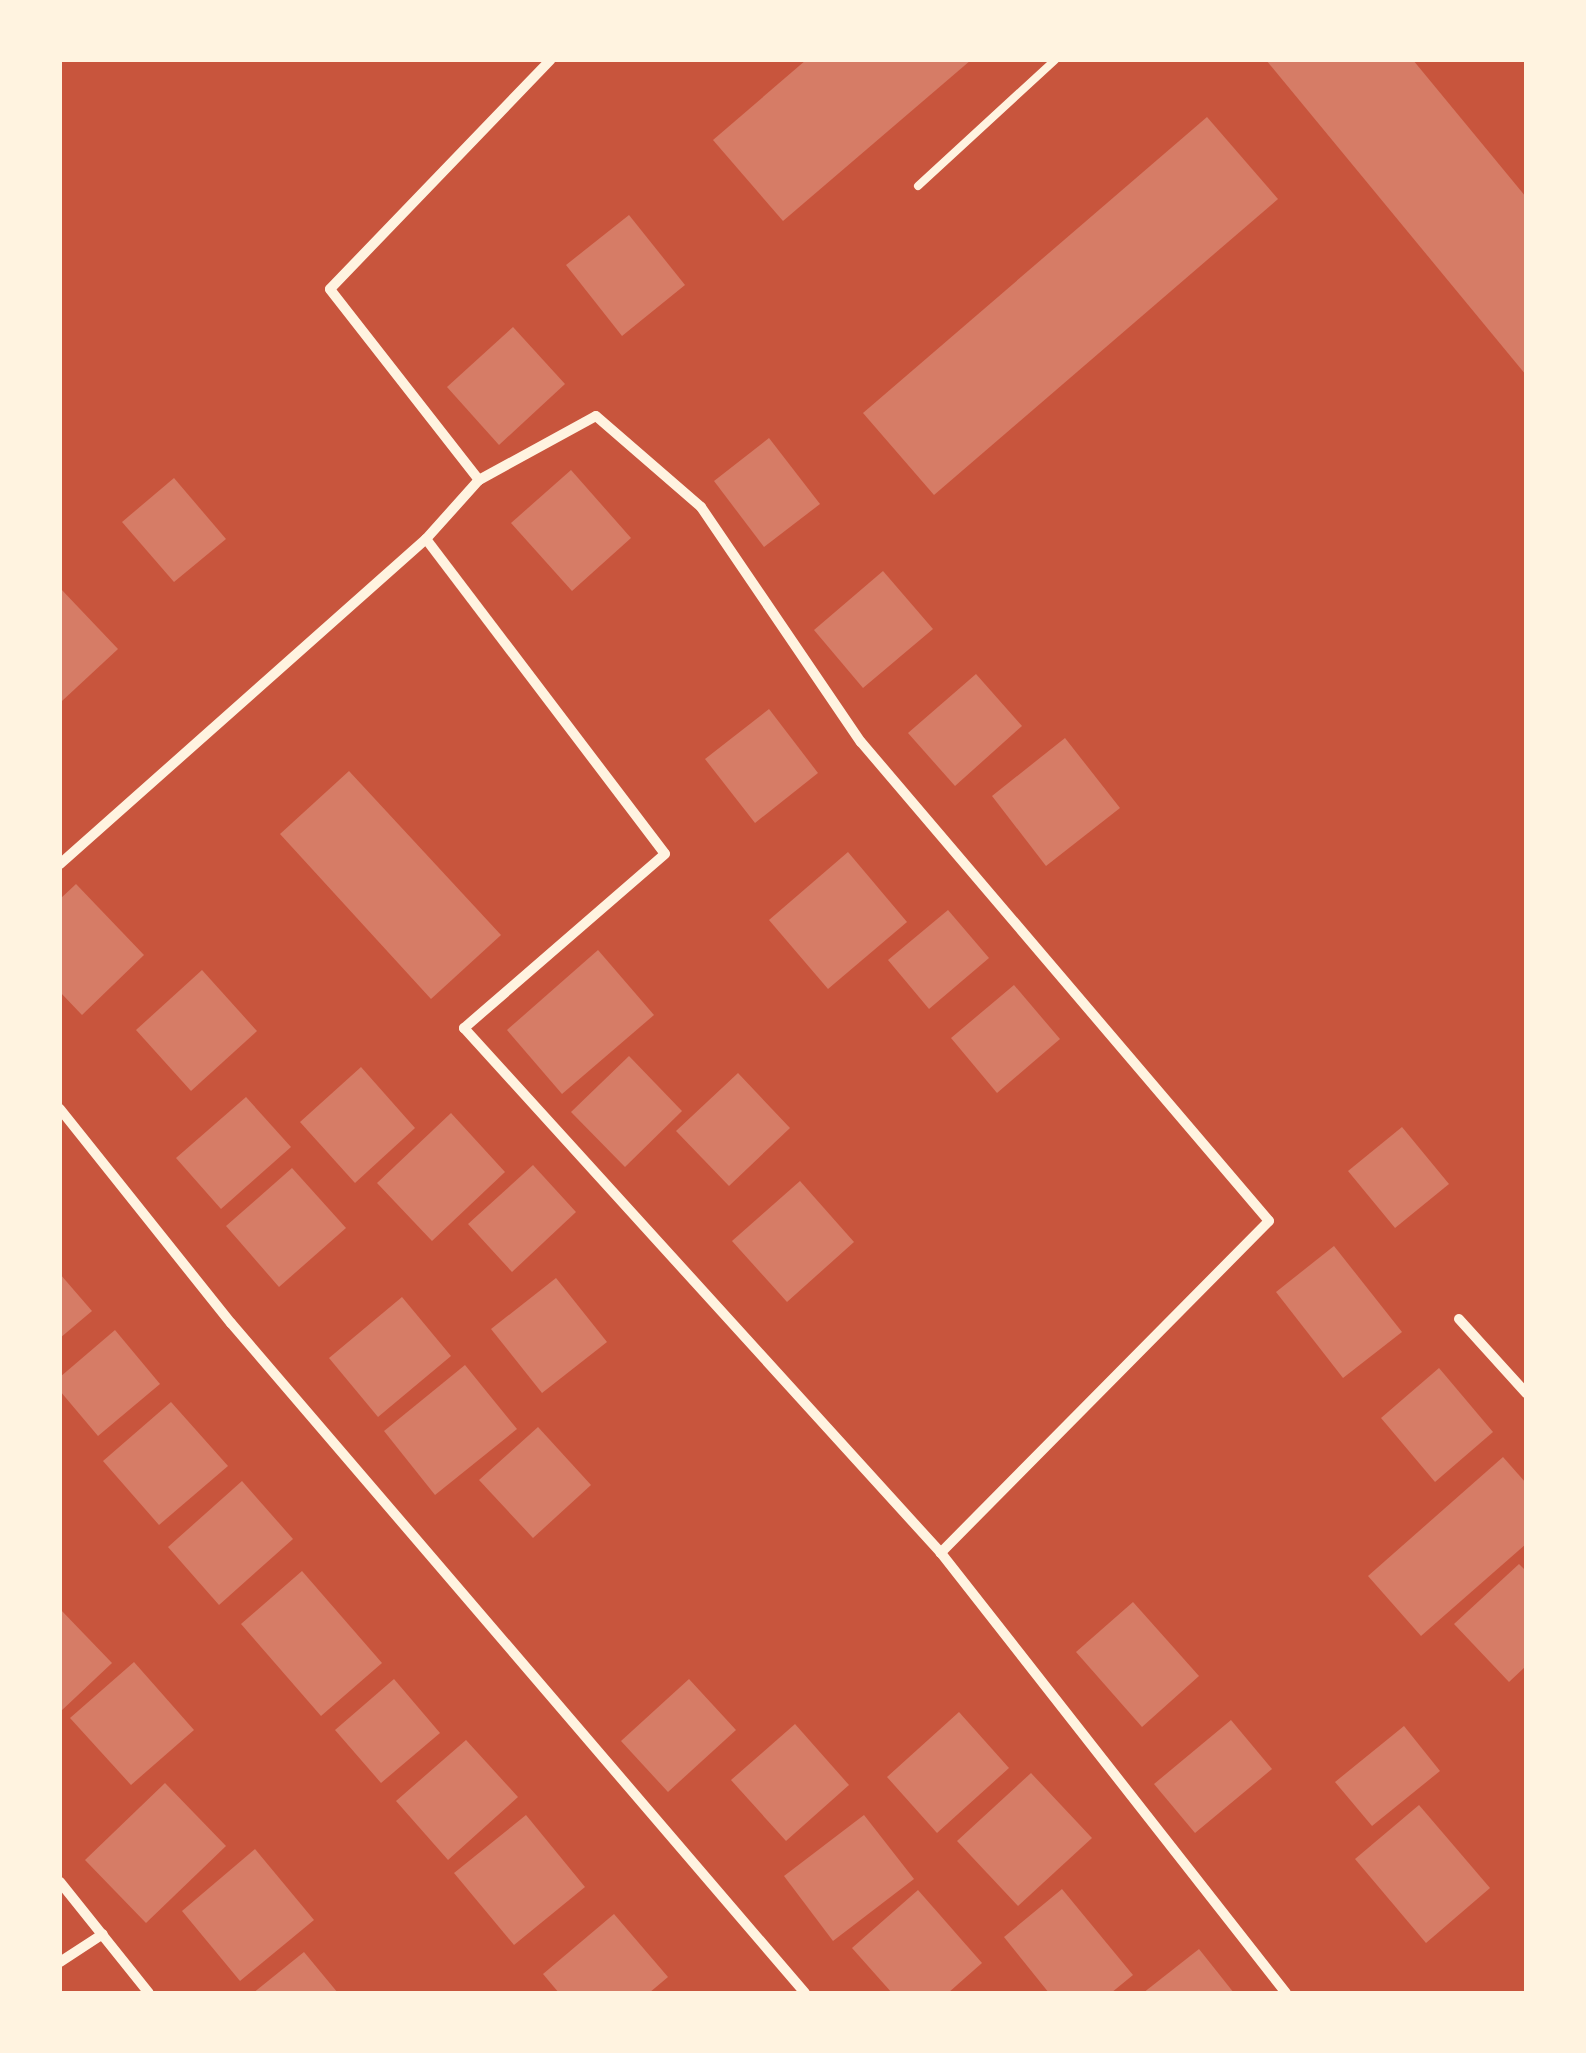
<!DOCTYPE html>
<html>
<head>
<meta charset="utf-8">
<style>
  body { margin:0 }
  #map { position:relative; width:1586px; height:2053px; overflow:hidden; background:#c8553d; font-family:Barlow,sans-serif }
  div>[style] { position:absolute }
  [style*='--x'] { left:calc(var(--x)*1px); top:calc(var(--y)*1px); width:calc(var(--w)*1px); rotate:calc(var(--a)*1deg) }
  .building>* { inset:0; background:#d67c66 }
  .service>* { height:8px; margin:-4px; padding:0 4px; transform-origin:4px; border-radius:4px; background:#fff3e0 }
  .minor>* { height:10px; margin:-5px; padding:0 5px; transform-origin:5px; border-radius:5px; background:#fff3e0 }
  span { translate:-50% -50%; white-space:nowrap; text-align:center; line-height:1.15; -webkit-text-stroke:8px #fff3e0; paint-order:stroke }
  .frame { position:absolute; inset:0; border:62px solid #fff3e0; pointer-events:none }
</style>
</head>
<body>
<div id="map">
  <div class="building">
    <div style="clip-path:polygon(806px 60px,971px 60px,783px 221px,713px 140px)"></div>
    <div style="clip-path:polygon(1266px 60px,1413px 60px,1526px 197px,1526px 375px)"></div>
    <div style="clip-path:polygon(1207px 117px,1278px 199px,934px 495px,863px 413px)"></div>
    <div style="clip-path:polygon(629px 215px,685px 285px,622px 336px,566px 265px)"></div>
    <div style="clip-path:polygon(513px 327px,565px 384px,499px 445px,447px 387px)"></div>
    <div style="clip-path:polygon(769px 438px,820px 504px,764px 547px,714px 481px)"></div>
    <div style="clip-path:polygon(571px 470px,631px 538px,572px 591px,511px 523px)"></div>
    <div style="clip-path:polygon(174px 478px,226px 539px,174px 582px,122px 522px)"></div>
    <div style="clip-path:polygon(883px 571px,933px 629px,863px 688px,814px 630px)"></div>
    <div style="clip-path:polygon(60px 588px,118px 649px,62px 701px,60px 699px)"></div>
    <div style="clip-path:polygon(976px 674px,1022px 726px,955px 786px,908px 733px)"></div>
    <div style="clip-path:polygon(769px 709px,818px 773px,755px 823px,705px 759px)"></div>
    <div style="clip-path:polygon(1065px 738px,1120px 808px,1046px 866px,992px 796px)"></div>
    <div style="clip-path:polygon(349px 771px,501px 935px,431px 999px,280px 834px)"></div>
    <div style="clip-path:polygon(848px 852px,907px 922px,828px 989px,769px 920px)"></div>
    <div style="clip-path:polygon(76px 884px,144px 955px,82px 1015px,60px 992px,60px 899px)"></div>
    <div style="clip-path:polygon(948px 910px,989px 958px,929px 1009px,888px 960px)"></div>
    <div style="clip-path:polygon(598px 950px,654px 1015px,562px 1094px,507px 1030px)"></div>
    <div style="clip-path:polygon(202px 970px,257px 1031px,191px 1091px,136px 1030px)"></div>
    <div style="clip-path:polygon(1014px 985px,1060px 1039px,997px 1093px,951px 1038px)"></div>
    <div style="clip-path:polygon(629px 1056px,682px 1111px,625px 1167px,571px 1112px)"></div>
    <div style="clip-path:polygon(361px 1067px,415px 1128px,355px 1183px,300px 1122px)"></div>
    <div style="clip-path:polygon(738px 1073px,790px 1128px,729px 1186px,676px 1131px)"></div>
    <div style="clip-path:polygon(246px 1097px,291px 1147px,221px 1209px,176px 1158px)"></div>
    <div style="clip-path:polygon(451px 1113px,505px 1172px,432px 1241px,377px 1183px)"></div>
    <div style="clip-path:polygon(1402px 1127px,1449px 1184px,1395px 1228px,1348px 1171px)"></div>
    <div style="clip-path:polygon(533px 1165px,576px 1212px,512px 1272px,468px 1224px)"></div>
    <div style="clip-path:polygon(292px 1168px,346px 1228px,279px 1287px,226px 1226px)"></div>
    <div style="clip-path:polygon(800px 1181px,854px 1242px,787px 1302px,732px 1241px)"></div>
    <div style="clip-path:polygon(1334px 1246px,1402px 1332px,1343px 1378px,1276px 1292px)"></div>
    <div style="clip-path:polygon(60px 1274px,92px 1311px,60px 1338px)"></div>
    <div style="clip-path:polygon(556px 1278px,607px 1342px,542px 1393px,491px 1329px)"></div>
    <div style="clip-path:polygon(402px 1297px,451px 1356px,378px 1417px,329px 1358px)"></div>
    <div style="clip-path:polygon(115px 1330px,160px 1384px,98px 1436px,60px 1391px,60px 1377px)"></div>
    <div style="clip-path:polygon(465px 1365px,517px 1429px,435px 1495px,384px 1431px)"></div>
    <div style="clip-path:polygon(1439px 1368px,1493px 1432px,1435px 1482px,1381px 1418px)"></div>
    <div style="clip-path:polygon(171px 1402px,228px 1466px,159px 1525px,103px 1461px)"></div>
    <div style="clip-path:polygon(538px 1427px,591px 1485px,533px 1538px,479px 1480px)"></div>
    <div style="clip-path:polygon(1503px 1457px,1526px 1483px,1526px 1544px,1421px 1636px,1368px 1576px)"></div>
    <div style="clip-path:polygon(242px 1481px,293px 1539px,219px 1605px,168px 1547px)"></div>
    <div style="clip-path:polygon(1519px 1564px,1526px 1571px,1526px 1666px,1509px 1682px,1454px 1624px)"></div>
    <div style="clip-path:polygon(302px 1571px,382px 1663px,321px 1716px,241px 1624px)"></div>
    <div style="clip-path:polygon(1133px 1602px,1199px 1676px,1142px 1727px,1076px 1652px)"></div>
    <div style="clip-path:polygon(60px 1609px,112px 1663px,60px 1712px)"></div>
    <div style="clip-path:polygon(134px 1662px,194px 1730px,131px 1785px,70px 1718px)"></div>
    <div style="clip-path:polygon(394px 1679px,440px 1733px,381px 1783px,335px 1730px)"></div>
    <div style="clip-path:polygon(689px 1679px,736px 1730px,668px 1792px,621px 1741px)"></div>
    <div style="clip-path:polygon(959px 1712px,1009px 1768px,937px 1833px,887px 1777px)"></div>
    <div style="clip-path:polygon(1231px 1720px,1272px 1769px,1195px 1833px,1154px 1784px)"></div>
    <div style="clip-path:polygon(795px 1724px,849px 1785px,786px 1841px,731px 1780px)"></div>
    <div style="clip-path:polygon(1404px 1726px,1440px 1771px,1372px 1826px,1335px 1782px)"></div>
    <div style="clip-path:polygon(466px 1740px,518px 1797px,448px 1860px,396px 1801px)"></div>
    <div style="clip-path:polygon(1031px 1773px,1092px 1838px,1018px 1906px,957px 1841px)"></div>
    <div style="clip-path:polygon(165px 1783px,226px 1846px,146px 1923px,85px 1860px)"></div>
    <div style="clip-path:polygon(1419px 1805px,1490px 1888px,1426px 1943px,1355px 1859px)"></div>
    <div style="clip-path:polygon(526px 1815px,585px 1887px,514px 1945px,454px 1873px)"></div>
    <div style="clip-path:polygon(864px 1815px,914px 1879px,833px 1941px,784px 1876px)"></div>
    <div style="clip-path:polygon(255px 1849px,314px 1920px,240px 1981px,182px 1911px)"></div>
    <div style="clip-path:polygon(1062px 1889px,1133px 1975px,1111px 1993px,1049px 1993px,1004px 1937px)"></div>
    <div style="clip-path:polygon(918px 1890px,982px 1963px,948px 1993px,892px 1993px,852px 1948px)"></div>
    <div style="clip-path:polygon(614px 1914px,668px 1977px,649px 1993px,559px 1993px,543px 1974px)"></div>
    <div style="clip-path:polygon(1199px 1949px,1234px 1993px,1143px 1993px)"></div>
    <div style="clip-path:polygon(304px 1952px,338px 1993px,253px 1993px)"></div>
  </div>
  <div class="service">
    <div style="--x:918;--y:186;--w:186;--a:-42.6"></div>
  </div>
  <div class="minor">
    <div style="--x:479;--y:480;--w:133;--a:-28.7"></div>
    <div style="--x:596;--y:416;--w:139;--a:40.9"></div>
    <div style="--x:701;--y:507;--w:284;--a:55.8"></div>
    <div style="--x:861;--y:742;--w:629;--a:49.58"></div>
    <div style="--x:1269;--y:1221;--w:467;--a:134.7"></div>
    <div style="--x:426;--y:539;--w:395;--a:52.8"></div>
    <div style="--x:665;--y:854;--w:266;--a:139.1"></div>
    <div style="--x:464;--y:1028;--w:709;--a:47.74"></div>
    <div style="--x:941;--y:1553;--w:559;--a:51.9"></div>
    <div style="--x:60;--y:864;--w:489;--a:-41.6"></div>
    <div style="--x:426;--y:539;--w:79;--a:-48.1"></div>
    <div style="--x:479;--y:480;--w:242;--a:-128"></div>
    <div style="--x:330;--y:289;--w:318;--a:-46.1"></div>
    <div style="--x:60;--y:1109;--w:274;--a:51.4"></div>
    <div style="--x:231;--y:1323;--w:882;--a:49.41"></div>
    <div style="--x:1459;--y:1319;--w:100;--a:47.8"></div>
    <div style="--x:60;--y:1882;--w:142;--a:51.3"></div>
    <div style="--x:60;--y:1962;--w:51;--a:-33.1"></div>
  </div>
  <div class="frame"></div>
</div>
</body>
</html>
